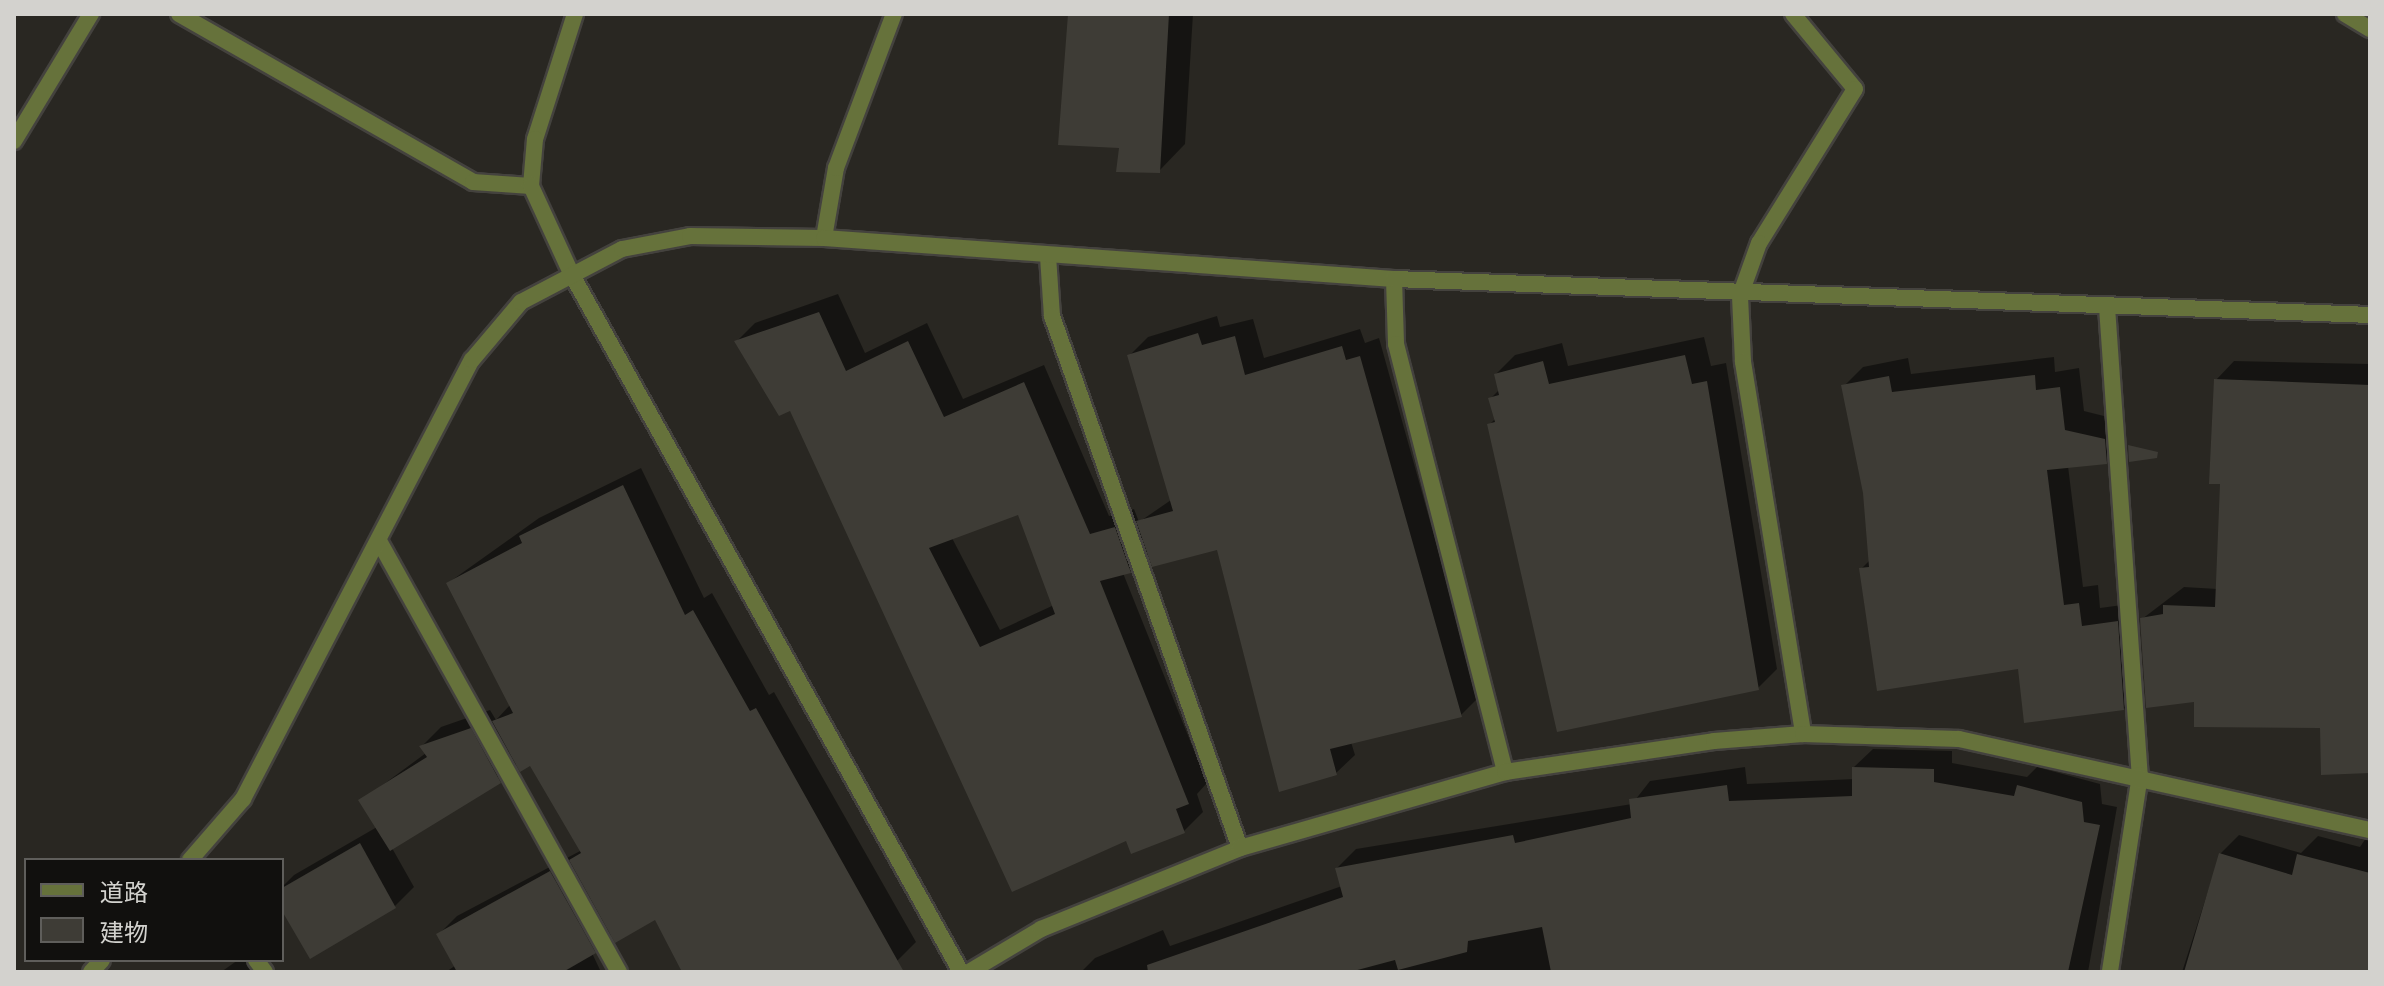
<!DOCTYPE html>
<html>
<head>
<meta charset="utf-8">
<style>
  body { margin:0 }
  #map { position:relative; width:2384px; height:986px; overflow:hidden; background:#292722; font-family:"Roboto Serif","Noto Sans JP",serif }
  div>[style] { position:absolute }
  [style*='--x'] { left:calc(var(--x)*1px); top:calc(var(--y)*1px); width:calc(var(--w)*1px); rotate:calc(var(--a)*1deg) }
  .shadow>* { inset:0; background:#0007 }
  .building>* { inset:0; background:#3e3c36 }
  .roads { filter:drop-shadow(2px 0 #44423e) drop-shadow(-2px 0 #44423e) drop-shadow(0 2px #44423e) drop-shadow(0 -2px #44423e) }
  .service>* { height:16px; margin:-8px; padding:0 8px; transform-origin:8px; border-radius:8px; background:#66723b }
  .minor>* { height:16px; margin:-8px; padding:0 8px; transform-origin:8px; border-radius:8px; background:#66723b }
  .tertiary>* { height:16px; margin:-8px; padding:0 8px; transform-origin:8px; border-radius:8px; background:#66723b }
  span { translate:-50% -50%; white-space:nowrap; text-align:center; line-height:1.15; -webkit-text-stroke:8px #11100e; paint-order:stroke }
  .frame { position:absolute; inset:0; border:16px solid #d3d2ce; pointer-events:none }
  .legend { position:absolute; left:24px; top:858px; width:260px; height:104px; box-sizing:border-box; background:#11100e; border:2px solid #5f5e5b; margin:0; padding:10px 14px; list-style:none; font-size:24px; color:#d3d2ce }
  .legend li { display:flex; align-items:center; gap:16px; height:40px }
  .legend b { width:40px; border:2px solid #5f5e5b }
</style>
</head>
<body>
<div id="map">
  <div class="shadow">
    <div style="clip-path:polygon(1070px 14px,1193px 14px,1185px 144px,1159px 171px)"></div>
    <div style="clip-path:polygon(evenodd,838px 294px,865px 353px,927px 323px,963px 399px,1044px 365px,1109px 516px,1134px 509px,1139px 522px,1171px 500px,1129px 356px,1148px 337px,1217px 316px,1220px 327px,1253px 319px,1264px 358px,1360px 329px,1365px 343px,1379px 338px,1479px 697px,1461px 715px,1351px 742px,1355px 755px,1336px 773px,1218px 547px,1149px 552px,1123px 573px,1207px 783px,1197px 794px,1203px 812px,1184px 831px,1127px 838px,736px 342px,755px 323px,838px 294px,1020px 513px,1054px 605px,1000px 630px,952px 538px,1020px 513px)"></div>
    <div style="clip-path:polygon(1704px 337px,1711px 366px,1726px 363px,1777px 669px,1758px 688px,1489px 425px,1496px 418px,1491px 398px,1500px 389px,1496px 374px,1515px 355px,1562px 343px,1568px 366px)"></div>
    <div style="clip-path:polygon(2054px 357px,2055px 372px,2079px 368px,2084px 411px,2124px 421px,2125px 443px,2106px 462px,2068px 466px,2083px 587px,2098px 585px,2100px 608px,2137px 603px,2143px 689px,2124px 709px,2020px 667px,1862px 568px,1871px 559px,1865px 493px,1844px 386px,1863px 367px,1908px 358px,1911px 374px)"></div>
    <div style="clip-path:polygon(2234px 361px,2370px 364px,2370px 771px,2322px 726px,2196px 699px,2142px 619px,2184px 587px,2218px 589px,2223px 482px,2216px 380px)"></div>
    <div style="clip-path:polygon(641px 468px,704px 598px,712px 593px,769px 695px,774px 692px,916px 942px,886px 972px,694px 972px,656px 917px,613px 934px,592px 953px,601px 972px,446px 972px,456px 965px,439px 934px,457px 916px,582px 850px,531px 763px,518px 764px,392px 848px,414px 887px,395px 906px,282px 907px,282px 887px,294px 875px,377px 827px,361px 801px,426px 753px,422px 746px,441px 727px,490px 710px,496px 720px,511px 704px,448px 583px,539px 518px)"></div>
    <div style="clip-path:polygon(1873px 749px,1952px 751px,1952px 763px,2027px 777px,2037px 767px,2100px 784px,2102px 804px,2117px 807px,2088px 972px,1081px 972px,1095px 958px,1163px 930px,1170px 946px,1342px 886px,1337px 868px,1356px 849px,1632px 804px,1650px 781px,1745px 767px,1747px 784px,1854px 779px,1854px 767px)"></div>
    <div style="clip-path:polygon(2370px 832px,2370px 972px,2182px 972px,2220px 854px,2239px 835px,2301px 853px,2318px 836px,2360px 847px)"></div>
    <div style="clip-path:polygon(238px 960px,247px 960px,255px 972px,221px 972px)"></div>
  </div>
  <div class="building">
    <div style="clip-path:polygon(1068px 14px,1169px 14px,1160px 173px,1116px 172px,1119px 148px,1058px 145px)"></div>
    <div style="clip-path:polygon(evenodd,819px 312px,846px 371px,908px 341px,944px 417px,1024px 382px,1090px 534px,1115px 527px,1131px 573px,1100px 581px,1189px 804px,1176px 809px,1185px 833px,1131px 854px,1126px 841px,1012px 892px,790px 411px,779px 416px,734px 341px,819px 312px,1018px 515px,1055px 614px,980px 647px,929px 548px,1018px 515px)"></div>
    <div style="clip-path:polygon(1198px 333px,1202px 345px,1235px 336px,1245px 375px,1342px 346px,1346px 360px,1360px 356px,1462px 717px,1330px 749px,1337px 775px,1279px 792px,1217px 550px,1152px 567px,1136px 521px,1173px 511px,1127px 355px)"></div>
    <div style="clip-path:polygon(1685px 355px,1692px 384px,1707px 381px,1759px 690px,1557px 732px,1487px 424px,1495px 422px,1488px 398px,1499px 395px,1494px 374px,1543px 361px,1549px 384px)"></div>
    <div style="clip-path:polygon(2035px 375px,2036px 390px,2060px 387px,2065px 430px,2105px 439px,2107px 464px,2047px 470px,2064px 605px,2079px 603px,2082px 626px,2118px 621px,2124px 710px,2024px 723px,2018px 669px,1877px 691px,1859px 568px,1869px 567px,1863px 493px,1841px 385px,1889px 376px,1892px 392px)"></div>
    <div style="clip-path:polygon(2214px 379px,2370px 385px,2370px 773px,2321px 775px,2320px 728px,2194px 727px,2194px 702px,2146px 708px,2140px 618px,2163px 614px,2163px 605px,2215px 607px,2220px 484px,2209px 484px)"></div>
    <div style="clip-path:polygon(2128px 445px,2158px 452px,2157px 458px,2129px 462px)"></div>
    <div style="clip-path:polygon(623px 485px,685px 615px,693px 610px,750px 711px,756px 708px,904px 972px,682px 972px,655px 920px,615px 943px,569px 860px,581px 853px,530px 766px,520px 772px,492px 721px,513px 713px,446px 583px,522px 543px,519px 536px)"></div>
    <div style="clip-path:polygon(471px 728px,501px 783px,390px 851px,358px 800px,427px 757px,419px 746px)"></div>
    <div style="clip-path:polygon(1852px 767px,1934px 769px,1934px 782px,2014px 796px,2017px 785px,2082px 802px,2084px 822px,2100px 825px,2068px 972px,1551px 972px,1542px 927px,1468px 941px,1467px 952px,1398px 970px,1395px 960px,1350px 972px,1148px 972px,1147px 965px,1343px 897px,1335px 868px,1513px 835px,1515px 843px,1631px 818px,1629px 799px,1727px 785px,1729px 801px,1852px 796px)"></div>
    <div style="clip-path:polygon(360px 843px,396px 908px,310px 959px,282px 911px,282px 888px)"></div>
    <div style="clip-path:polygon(2219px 853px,2292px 875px,2297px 854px,2370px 873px,2370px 972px,2184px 972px)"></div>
    <div style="clip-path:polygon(550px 871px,596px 953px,563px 972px,457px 972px,436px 934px)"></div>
  </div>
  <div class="roads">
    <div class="service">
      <div style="--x:2345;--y:14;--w:29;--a:31"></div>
      <div style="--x:14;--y:141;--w:149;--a:-58.8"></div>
    </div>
    <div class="minor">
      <div style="--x:179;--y:14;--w:339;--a:29.7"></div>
      <div style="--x:473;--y:182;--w:58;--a:3.9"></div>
      <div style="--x:575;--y:14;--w:131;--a:107.7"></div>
      <div style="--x:535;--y:139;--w:47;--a:94.9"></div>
      <div style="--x:531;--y:186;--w:98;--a:65.3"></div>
      <div style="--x:572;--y:275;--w:798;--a:60.83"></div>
      <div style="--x:1793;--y:14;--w:97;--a:50.4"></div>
      <div style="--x:1855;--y:89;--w:181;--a:121.9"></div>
      <div style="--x:1759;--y:243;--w:56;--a:109.7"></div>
      <div style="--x:1740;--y:296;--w:66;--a:87.4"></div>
      <div style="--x:1743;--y:362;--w:377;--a:80.8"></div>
      <div style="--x:824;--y:238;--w:71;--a:-80.3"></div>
      <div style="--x:836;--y:168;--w:165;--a:-69.4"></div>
      <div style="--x:1048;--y:256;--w:60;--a:86.2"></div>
      <div style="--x:1052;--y:316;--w:564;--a:70.54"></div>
      <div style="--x:1394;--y:279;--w:65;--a:88.2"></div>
      <div style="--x:1396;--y:344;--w:442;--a:75.7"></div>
      <div style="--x:2107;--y:307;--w:469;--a:86"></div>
      <div style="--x:2140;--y:775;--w:199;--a:98.7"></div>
      <div style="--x:379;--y:541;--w:493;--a:60.9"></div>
      <div style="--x:256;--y:960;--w:15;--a:53"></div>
      <div style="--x:969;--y:972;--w:84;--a:-30.8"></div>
      <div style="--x:1041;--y:929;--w:215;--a:-22.1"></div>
      <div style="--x:1240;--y:848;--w:276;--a:-16"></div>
      <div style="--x:1505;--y:772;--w:211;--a:-8.4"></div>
      <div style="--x:1714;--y:741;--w:89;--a:-4.5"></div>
      <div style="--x:1803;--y:734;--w:156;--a:1.8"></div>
      <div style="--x:1959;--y:739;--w:421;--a:12.5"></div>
    </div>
    <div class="tertiary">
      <div style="--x:190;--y:860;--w:81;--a:-49"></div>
      <div style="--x:243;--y:799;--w:495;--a:-62.5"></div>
      <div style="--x:472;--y:360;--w:76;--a:-49.8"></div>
      <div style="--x:521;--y:302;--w:114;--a:-27.7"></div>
      <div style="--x:622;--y:249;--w:69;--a:-10.8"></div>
      <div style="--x:690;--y:236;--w:134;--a:0.9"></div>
      <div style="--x:824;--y:238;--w:571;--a:4.11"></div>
      <div style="--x:1394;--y:279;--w:977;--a:2.11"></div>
      <div style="--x:91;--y:972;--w:16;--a:-47"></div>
    </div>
  </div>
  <div class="frame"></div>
  <ul class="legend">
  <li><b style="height:10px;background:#66723b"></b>道路</li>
  <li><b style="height:22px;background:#3e3c36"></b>建物</li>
  </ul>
</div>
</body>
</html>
